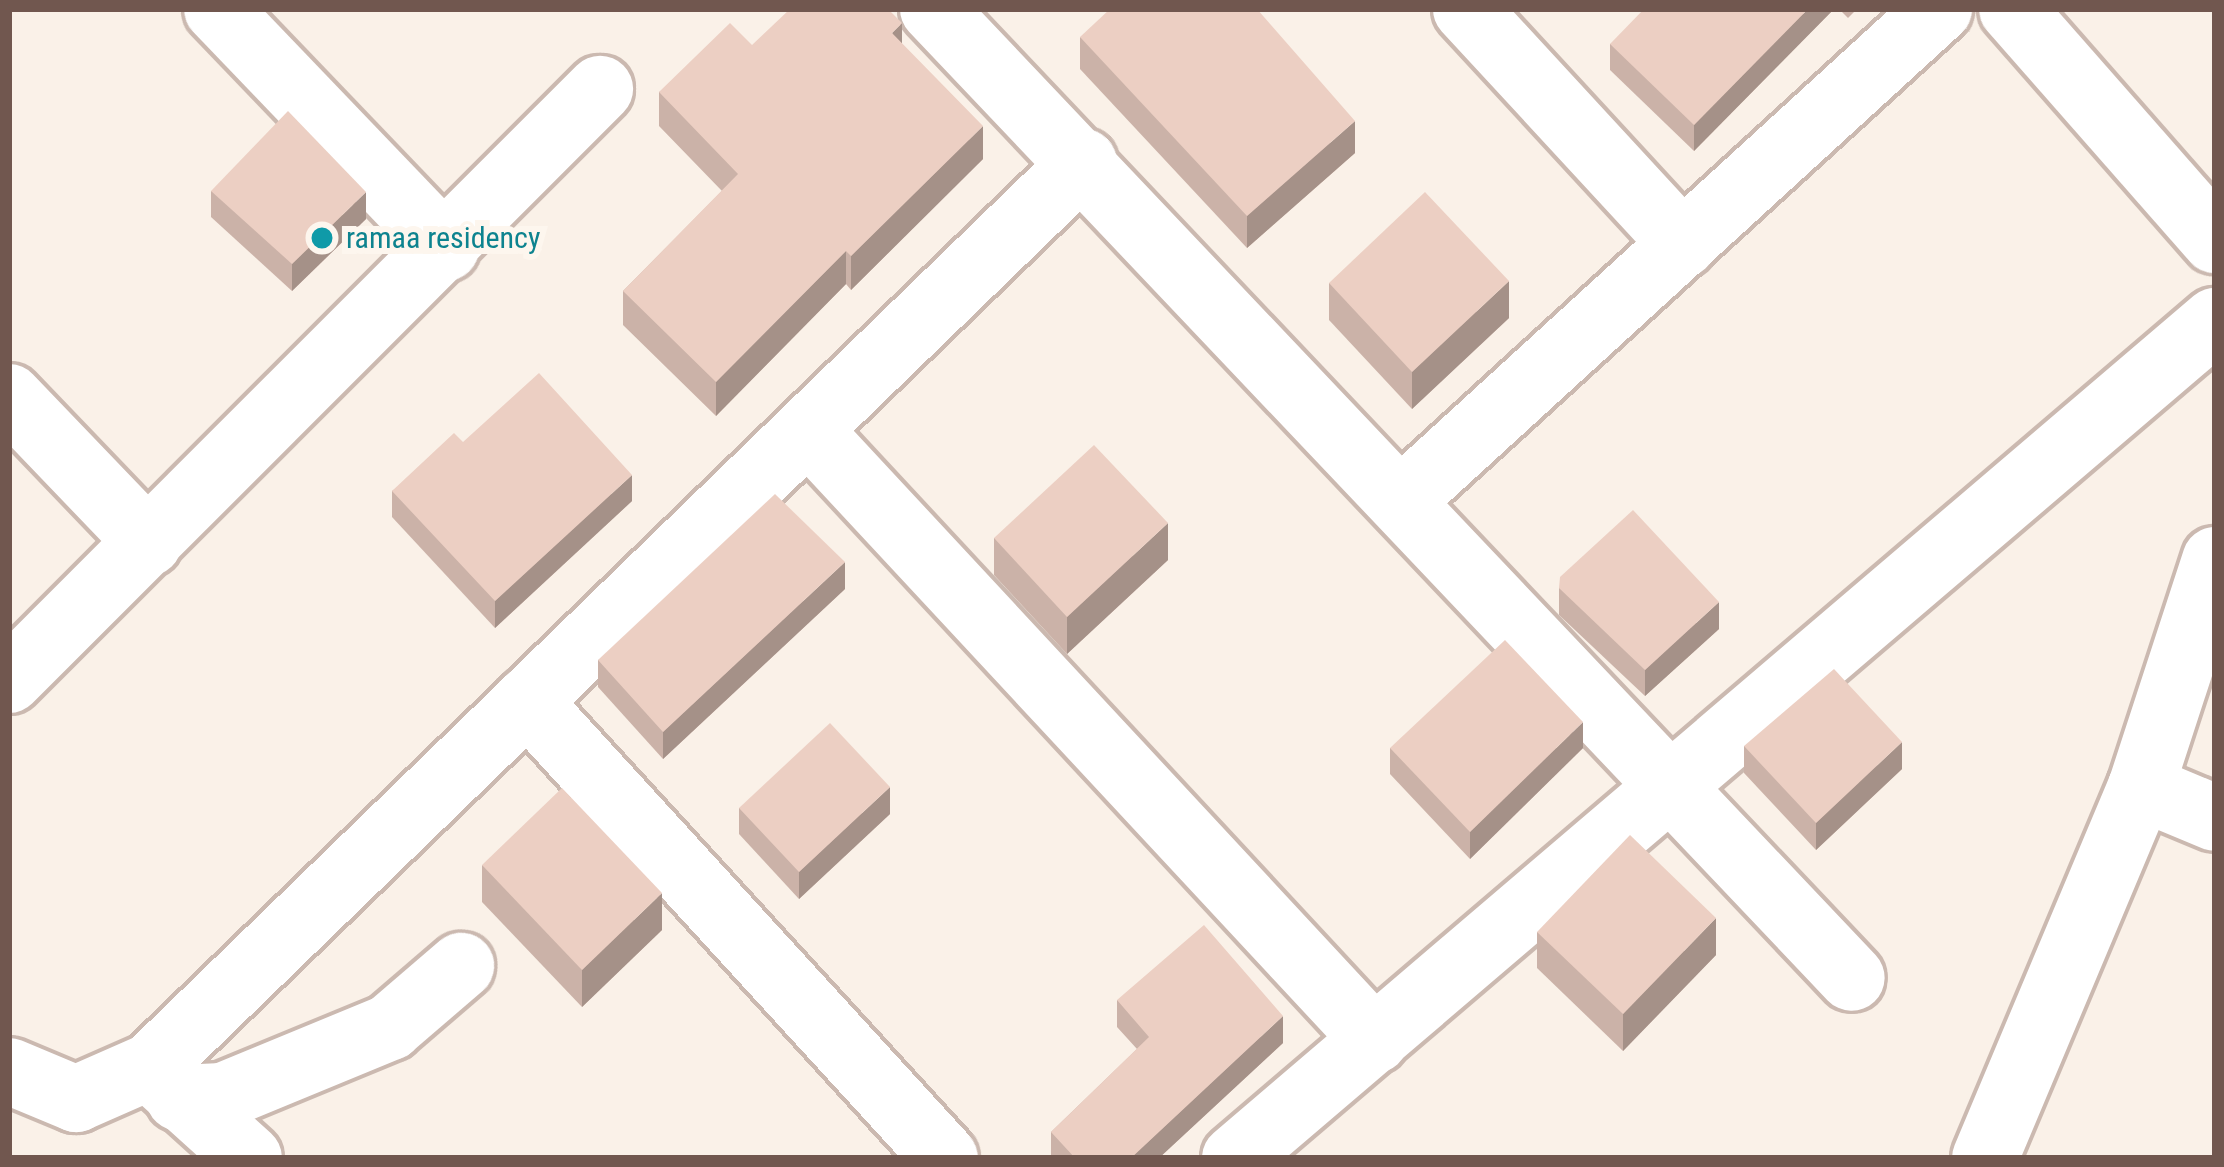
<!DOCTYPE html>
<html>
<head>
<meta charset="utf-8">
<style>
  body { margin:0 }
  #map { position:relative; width:2224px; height:1167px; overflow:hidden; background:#faf1e8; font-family:"Roboto Condensed",sans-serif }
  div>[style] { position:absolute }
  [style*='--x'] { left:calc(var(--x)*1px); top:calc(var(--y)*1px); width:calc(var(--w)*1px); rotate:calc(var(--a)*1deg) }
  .roads { filter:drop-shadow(3px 0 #cbb9b0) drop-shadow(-3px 0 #cbb9b0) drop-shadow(0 3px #cbb9b0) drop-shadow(0 -3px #cbb9b0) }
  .minor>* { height:66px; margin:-33px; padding:0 33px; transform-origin:33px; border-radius:33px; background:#fff }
  .wall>* { inset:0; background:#cbb2a8 }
  .shaded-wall>* { inset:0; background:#a59188 }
  .building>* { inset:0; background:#eccfc3 }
  .dots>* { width:33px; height:33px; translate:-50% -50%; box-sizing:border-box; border:6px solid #fdf6ee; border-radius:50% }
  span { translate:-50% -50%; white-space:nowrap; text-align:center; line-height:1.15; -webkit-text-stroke:12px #fdf6ee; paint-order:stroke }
  .culture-label { font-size:30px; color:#0d838f }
  .left { translate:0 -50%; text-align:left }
  .frame { position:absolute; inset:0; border:12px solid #71574f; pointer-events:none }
</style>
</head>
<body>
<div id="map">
  <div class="roads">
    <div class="minor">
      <div style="--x:217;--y:9;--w:331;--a:46.2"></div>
      <div style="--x:933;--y:9;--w:1335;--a:46.52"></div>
      <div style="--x:1466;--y:9;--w:320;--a:47.3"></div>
      <div style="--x:2012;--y:9;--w:308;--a:48.7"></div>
      <div style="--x:9;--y:397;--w:202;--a:46.2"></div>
      <div style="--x:808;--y:430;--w:833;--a:47.09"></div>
      <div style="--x:1402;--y:500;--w:728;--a:-42.44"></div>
      <div style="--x:9;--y:680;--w:836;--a:-45"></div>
      <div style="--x:527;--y:701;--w:619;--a:47.55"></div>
      <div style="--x:2141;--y:787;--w:80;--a:22.7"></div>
      <div style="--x:9;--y:1071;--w:73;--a:22.7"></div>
      <div style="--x:76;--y:1099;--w:82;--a:-23.7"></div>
      <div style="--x:151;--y:1066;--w:1299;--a:-44.1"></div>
      <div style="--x:165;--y:1082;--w:113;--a:42.1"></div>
      <div style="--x:179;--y:1098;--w:44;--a:-2.6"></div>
      <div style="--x:223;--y:1096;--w:181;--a:-22.4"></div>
      <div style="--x:390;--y:1027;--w:94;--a:-40.7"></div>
      <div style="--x:1235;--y:1158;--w:1289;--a:-40.5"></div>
      <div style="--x:1985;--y:1158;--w:402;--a:-67.2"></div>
      <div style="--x:2141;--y:787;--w:239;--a:-71.9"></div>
    </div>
  </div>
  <div class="wall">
    <div style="clip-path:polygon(1834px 9px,1694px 151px,1610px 70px,1610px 44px)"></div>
    <div style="clip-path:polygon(1839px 9px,1857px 9px,1848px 18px)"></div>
    <div style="clip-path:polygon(1080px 37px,1355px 153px,1247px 248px,1080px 69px)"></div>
    <div style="clip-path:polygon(902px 44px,983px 159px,851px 290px,846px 284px,716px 416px,623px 325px,623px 291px,722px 191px,659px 126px,659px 92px,752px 45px)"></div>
    <div style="clip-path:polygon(211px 191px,366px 219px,292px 291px,211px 217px)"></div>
    <div style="clip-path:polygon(1329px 283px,1509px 318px,1412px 409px,1329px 320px)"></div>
    <div style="clip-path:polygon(463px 442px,632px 501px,495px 628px,392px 517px,392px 491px)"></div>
    <div style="clip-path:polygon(994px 538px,1168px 560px,1067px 654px,994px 575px)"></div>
    <div style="clip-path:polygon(1559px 588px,1719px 629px,1645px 696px,1559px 615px)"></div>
    <div style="clip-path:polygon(845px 589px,663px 759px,598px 687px,598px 660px)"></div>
    <div style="clip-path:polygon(1744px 746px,1902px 769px,1816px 850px,1744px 773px)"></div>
    <div style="clip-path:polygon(1390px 748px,1583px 748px,1470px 859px,1390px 774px)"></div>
    <div style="clip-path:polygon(739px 808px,890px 814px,799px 899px,739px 834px)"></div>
    <div style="clip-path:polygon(482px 865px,662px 930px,582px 1007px,482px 902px)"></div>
    <div style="clip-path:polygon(1537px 932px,1716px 955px,1623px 1051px,1537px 968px)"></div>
    <div style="clip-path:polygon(1117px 1000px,1283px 1043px,1159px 1158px,1051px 1158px,1051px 1132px,1137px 1049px,1117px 1027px)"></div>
  </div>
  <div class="shaded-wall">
    <div style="clip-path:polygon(1808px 9px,1834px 9px,1694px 151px,1694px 125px)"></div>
    <div style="clip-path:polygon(902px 23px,902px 57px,892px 33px)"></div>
    <div style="clip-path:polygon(1355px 121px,1355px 153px,1247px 248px,1247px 216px)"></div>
    <div style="clip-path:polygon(983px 126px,983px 159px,851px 290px,851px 256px)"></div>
    <div style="clip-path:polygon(366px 192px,366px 219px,292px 291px,292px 264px)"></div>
    <div style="clip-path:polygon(846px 251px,846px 284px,716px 416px,716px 382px)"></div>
    <div style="clip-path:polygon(1509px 281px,1509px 318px,1412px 409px,1412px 372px)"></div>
    <div style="clip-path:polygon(632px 475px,632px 501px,495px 628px,495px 601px)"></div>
    <div style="clip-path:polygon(1168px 523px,1168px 560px,1067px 654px,1067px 617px)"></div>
    <div style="clip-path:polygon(845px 562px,845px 589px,663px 759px,663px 732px)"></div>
    <div style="clip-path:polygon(1719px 602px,1719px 629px,1645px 696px,1645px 670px)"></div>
    <div style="clip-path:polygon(1583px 722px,1583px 748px,1470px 859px,1470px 832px)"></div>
    <div style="clip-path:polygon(1902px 742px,1902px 769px,1816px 850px,1816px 823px)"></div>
    <div style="clip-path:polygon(890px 787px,890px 814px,799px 899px,799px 872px)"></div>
    <div style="clip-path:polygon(662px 893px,662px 930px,582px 1007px,582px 970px)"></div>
    <div style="clip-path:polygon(1716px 918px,1716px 955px,1623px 1051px,1623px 1014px)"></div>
    <div style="clip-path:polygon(1283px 1016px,1283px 1043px,1159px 1158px,1131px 1158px)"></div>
  </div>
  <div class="building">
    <div style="clip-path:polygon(790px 9px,888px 9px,902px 23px,892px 33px,983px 126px,851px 256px,846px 251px,716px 382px,623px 291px,738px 174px,659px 92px,730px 23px,752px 45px)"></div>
    <div style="clip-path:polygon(1110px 9px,1257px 9px,1355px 121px,1247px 216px,1080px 37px)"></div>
    <div style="clip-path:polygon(1644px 9px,1808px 9px,1694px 125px,1610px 44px)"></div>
    <div style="clip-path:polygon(288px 111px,366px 192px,292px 264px,211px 191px)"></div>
    <div style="clip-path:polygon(1425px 192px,1509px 281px,1412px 372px,1329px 283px)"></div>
    <div style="clip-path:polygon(539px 373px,632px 475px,495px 601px,392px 491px,454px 433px,463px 442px)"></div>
    <div style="clip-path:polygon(1094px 445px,1168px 523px,1067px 617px,994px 538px)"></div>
    <div style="clip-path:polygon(775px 494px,845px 562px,663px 732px,598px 660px)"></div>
    <div style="clip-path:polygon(1633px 510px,1719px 602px,1645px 670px,1559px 588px,1560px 577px)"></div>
    <div style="clip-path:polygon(1505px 640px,1583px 722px,1470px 832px,1390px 748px)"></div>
    <div style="clip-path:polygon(1834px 669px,1902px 742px,1816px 823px,1744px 746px)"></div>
    <div style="clip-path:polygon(830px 723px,890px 787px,799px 872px,739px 808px)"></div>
    <div style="clip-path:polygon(562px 788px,662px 893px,582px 970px,482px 865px)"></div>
    <div style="clip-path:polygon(1630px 835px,1716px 918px,1623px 1014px,1537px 932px)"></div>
    <div style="clip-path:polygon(1204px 925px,1283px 1016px,1131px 1158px,1075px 1158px,1051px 1132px,1149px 1037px,1117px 1000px)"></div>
  </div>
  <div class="dots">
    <div style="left:322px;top:238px;background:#0f9aa8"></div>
  </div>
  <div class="culture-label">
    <span class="left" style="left:346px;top:238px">ramaa residency</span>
  </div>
  <div class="frame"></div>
</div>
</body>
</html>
